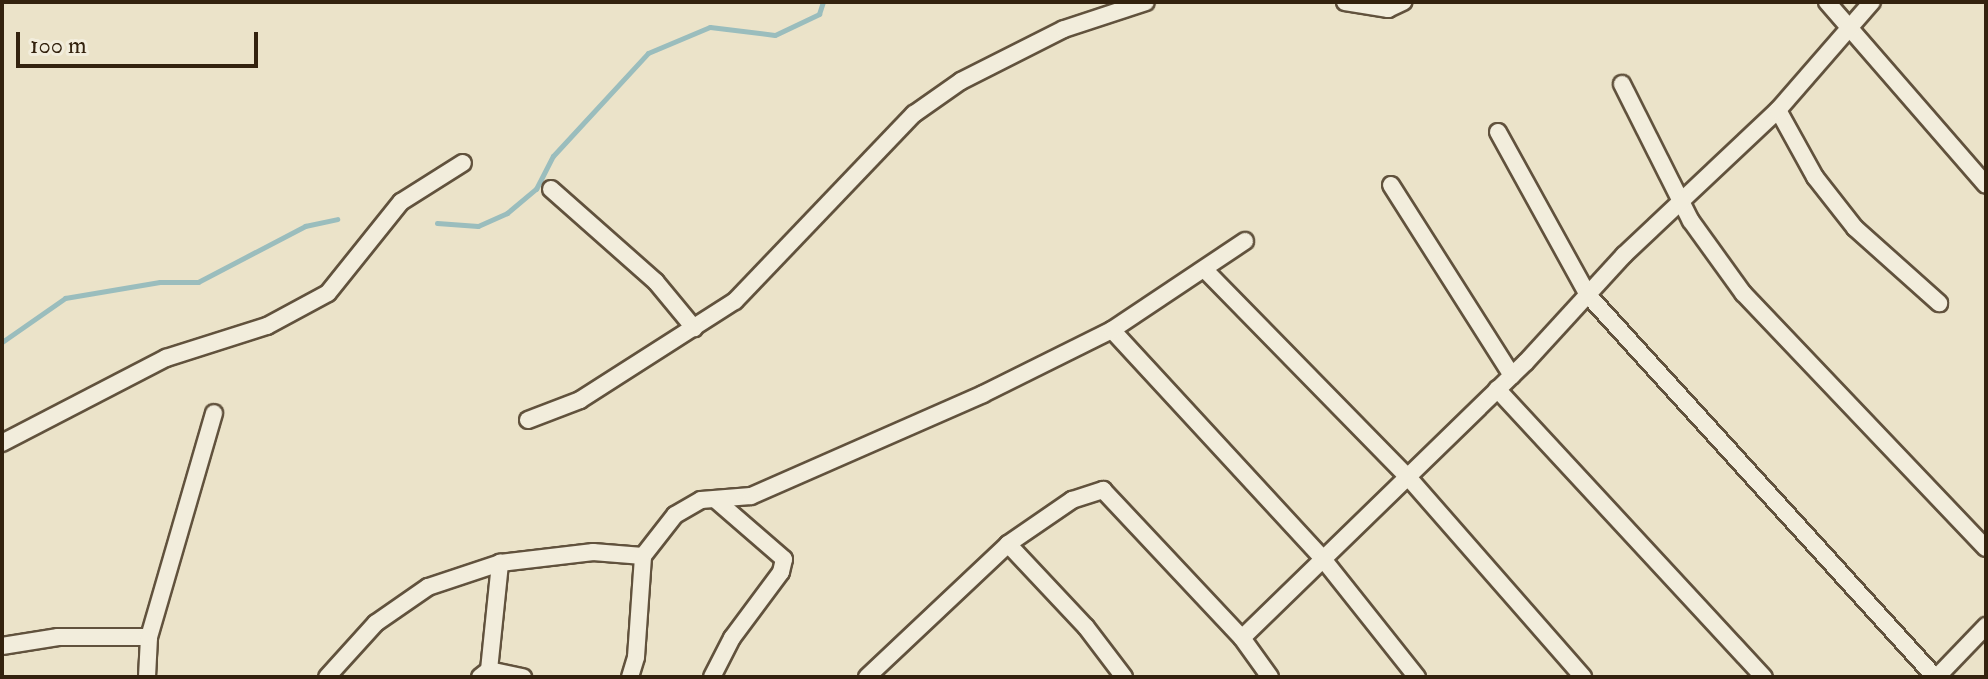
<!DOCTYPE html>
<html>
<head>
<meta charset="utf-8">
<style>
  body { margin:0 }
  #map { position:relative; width:1988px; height:679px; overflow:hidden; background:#ebe3c9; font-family:"IM FELL Double Pica",serif }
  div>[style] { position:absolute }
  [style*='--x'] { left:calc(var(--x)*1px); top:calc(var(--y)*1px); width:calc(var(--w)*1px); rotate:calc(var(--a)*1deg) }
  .stream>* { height:5px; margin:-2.5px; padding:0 2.5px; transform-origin:2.5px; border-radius:2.5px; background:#9abdbd }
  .roads { filter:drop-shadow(2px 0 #61523d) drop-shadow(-2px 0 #61523d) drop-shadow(0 2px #61523d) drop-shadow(0 -2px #61523d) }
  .street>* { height:16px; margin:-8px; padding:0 8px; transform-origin:8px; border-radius:8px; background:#f2eddc }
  span { translate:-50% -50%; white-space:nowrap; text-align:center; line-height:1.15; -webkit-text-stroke:8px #f2eddc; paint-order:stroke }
  .frame { position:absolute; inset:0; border:4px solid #33220e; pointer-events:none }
  .scale { position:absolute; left:16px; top:32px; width:242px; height:36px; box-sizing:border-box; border:4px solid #33220e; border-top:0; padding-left:10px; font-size:24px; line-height:28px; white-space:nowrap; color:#33220e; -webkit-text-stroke:6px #f2eddc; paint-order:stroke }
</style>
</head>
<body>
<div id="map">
  <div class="stream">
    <div style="--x:437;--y:223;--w:41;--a:4.2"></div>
    <div style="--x:478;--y:226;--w:32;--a:-24"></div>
    <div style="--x:507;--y:213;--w:38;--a:-40"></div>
    <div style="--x:536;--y:189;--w:37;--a:-63"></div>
    <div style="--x:553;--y:156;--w:140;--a:-47.3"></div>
    <div style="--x:648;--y:53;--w:67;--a:-22.8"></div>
    <div style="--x:710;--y:27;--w:65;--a:7"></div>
    <div style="--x:775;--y:35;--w:49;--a:-25.5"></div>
    <div style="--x:819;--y:14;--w:13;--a:-72"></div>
    <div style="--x:2;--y:342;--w:77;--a:-34.9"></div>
    <div style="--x:65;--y:298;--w:96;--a:-9.6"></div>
    <div style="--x:160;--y:282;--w:38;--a:0"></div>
    <div style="--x:198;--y:282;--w:121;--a:-27.6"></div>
    <div style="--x:305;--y:226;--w:33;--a:-12"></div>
  </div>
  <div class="roads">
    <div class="street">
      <div style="--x:1345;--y:2;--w:44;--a:9.2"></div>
      <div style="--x:1388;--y:9;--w:17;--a:-25"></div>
      <div style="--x:1827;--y:2;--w:242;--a:49"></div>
      <div style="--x:1622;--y:84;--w:153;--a:63.3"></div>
      <div style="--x:1691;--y:221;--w:89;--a:54.2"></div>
      <div style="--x:1743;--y:293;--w:352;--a:46.4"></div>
      <div style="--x:1778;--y:110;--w:77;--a:61.1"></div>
      <div style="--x:1815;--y:177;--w:65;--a:51.9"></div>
      <div style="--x:1855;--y:228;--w:113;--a:41.8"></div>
      <div style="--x:1498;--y:132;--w:186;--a:61.1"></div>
      <div style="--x:1588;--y:295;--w:516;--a:47.75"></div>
      <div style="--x:1391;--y:185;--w:226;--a:57.6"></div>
      <div style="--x:551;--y:189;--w:140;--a:41.5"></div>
      <div style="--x:656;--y:282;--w:60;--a:50.4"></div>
      <div style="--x:1206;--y:271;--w:289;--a:45.6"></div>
      <div style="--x:1408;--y:477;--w:266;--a:48.8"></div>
      <div style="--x:1112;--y:330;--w:311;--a:47.3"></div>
      <div style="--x:1323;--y:559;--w:151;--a:51.5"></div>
      <div style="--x:1497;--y:389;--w:393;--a:47.2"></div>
      <div style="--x:528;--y:420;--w:56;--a:-21"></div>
      <div style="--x:580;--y:400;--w:184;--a:-32.6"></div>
      <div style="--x:735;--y:301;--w:259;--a:-46.3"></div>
      <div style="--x:914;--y:114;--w:57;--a:-35.1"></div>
      <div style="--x:961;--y:81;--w:115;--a:-26.8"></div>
      <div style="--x:1064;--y:29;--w:86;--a:-18.2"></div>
      <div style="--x:2;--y:443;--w:185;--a:-27.4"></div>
      <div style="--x:166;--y:358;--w:106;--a:-17.6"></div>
      <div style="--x:267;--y:326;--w:69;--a:-28.4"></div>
      <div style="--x:328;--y:293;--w:117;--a:-51.3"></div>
      <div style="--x:401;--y:202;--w:73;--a:-32.2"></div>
      <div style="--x:1008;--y:544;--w:114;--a:46.8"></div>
      <div style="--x:1086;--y:627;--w:63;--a:52.8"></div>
      <div style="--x:1242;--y:638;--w:396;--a:-44.2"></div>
      <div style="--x:1526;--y:362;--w:145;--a:-47.5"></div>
      <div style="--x:1624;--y:255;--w:212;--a:-43.3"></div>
      <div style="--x:1778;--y:110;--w:143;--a:-49"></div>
      <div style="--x:2;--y:646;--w:57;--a:-9.1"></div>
      <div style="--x:58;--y:637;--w:91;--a:0"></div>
      <div style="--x:489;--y:670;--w:35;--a:12"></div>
      <div style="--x:147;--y:677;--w:40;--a:-87.1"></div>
      <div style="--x:149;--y:637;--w:233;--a:-73.8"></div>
      <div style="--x:327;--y:677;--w:73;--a:-47.8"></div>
      <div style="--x:376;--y:623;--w:63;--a:-34.7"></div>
      <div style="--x:428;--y:587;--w:76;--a:-18.4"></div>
      <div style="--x:500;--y:563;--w:94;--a:-6.7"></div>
      <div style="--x:593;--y:552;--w:50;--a:4.6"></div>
      <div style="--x:480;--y:677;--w:11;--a:-38"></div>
      <div style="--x:489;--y:670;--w:108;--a:-84.1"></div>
      <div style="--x:630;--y:677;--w:21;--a:-73"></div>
      <div style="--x:636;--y:657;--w:101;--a:-86"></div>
      <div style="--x:643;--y:556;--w:52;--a:-52"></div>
      <div style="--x:675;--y:515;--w:30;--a:-30"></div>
      <div style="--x:701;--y:500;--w:50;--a:-4.6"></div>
      <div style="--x:751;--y:496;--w:253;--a:-23.7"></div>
      <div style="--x:983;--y:394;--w:144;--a:-26.4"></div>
      <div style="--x:1112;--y:330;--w:160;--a:-33.8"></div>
      <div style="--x:712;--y:677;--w:44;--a:-62.9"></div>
      <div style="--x:732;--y:638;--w:82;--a:-53.4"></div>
      <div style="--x:781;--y:572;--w:13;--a:-77"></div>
      <div style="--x:784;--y:559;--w:89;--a:-139.1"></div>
      <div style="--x:867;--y:677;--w:194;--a:-43.3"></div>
      <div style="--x:1008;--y:544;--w:78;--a:-34.5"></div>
      <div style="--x:1072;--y:500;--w:33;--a:-18"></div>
      <div style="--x:1103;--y:490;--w:203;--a:46.8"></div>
      <div style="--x:1242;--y:638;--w:48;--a:54.3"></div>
      <div style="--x:1937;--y:677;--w:71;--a:-46.1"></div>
    </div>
  </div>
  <div class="frame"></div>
  <div class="scale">100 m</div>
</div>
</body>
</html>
